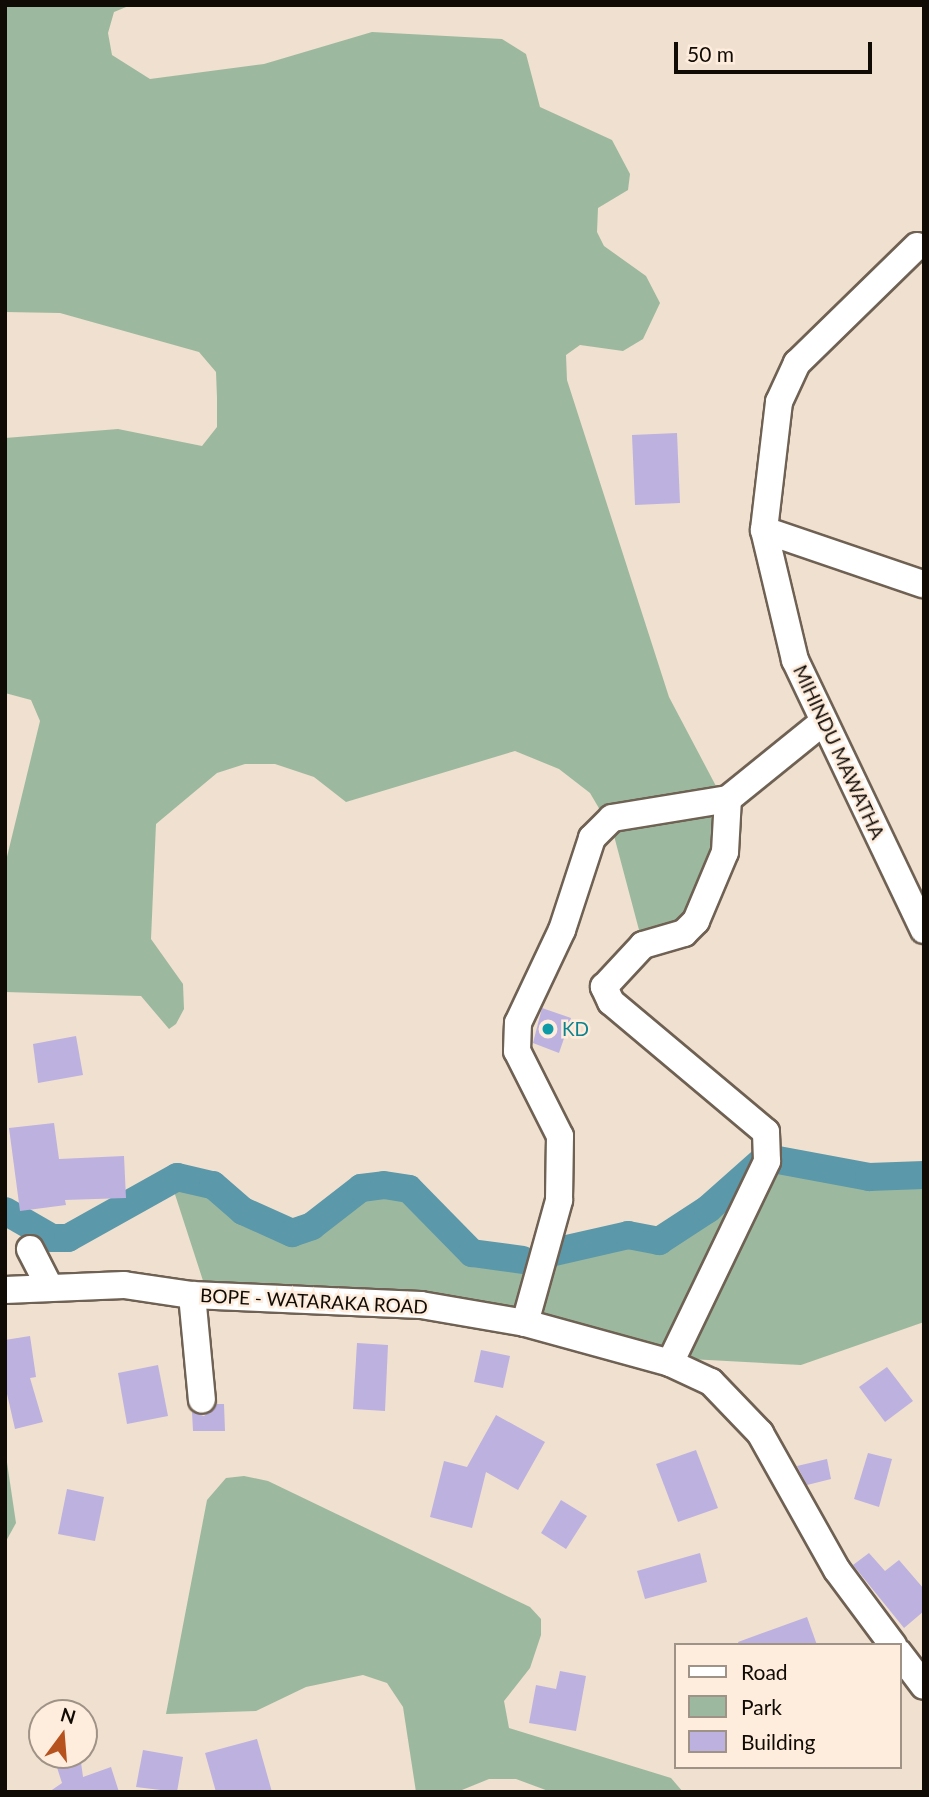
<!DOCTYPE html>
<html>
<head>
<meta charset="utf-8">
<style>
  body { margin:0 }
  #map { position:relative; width:929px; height:1797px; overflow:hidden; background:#f0e0cf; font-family:Lato,sans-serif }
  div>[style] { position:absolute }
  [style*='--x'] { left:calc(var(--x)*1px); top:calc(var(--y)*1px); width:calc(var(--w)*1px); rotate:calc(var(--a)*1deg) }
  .green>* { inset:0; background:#9cb99f }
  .canal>* { height:28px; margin:-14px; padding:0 14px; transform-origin:14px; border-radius:14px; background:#5b98aa }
  .building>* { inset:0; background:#bdb1e0 }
  .roads { filter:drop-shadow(2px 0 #6f6153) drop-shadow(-2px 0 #6f6153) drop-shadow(0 2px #6f6153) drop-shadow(0 -2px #6f6153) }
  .minor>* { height:26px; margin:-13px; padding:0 13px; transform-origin:13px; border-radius:13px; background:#fff }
  .dots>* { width:19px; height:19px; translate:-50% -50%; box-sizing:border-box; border:4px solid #feeddd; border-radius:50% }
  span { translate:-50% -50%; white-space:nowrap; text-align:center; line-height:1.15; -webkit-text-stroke:5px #feeddd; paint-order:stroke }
  .street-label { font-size:19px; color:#110b06 }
  .culture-label { font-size:19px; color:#0d838f }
  .left { translate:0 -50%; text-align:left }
  .frame { position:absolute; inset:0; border:7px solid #110b06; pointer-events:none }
  .legend { position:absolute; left:674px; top:1643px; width:228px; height:126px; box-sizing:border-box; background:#feeddd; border:2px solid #9f9387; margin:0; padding:9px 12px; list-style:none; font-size:21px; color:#110b06 }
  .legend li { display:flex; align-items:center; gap:14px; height:35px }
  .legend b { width:35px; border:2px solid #9f9387 }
  .north { position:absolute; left:28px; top:1699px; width:70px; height:70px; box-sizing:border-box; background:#feeddd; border:2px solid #9f9387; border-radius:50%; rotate:16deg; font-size:19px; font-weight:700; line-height:28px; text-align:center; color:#110b06 }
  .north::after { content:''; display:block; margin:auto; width:24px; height:32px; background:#b6521e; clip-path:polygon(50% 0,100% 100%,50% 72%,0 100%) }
  .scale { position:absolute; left:674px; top:42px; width:198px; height:32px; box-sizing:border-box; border:4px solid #110b06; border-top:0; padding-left:9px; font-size:21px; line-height:24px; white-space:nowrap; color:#110b06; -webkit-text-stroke:5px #feeddd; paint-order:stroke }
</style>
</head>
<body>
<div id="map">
  <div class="green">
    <div style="clip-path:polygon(5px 5px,131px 5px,114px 12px,108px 33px,112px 55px,150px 79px,264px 64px,372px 32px,502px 39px,526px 54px,540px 107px,612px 140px,630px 174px,628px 190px,598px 208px,597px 232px,604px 246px,646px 276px,660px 303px,643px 339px,623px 351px,580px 345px,566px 355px,567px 380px,669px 697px,726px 805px,696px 921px,643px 945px,613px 832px,590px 793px,559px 769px,515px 751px,346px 802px,314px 777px,275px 764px,245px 764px,217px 773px,156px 824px,151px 939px,183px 984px,184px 1009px,176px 1024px,169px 1029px,141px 996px,5px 992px,5px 865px,40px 721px,31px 700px,5px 693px,5px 438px,118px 429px,202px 446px,217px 427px,217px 398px,216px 372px,199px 352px,60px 313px,5px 312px)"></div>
    <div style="clip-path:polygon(763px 1158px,869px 1177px,924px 1175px,924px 1322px,801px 1365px,671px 1358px,545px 1320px,207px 1293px,170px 1179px,213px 1185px,243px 1211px,292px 1233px,312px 1226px,361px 1188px,409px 1189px,471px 1253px,493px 1261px,518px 1259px,576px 1236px,659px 1241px,708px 1209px)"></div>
    <div style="clip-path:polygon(5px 1449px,16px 1523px,5px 1543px)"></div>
    <div style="clip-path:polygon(244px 1476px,268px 1481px,530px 1607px,541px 1619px,541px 1635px,530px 1668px,504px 1701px,509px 1728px,671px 1778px,683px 1792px,551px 1792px,516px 1779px,489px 1779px,457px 1792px,416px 1792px,403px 1707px,387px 1683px,363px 1675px,306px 1687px,256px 1711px,166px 1714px,207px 1500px,226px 1478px)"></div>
  </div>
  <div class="canal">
    <div style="--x:778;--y:1160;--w:93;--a:10.6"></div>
    <div style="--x:869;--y:1177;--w:55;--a:-2.1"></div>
    <div style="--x:5;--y:1211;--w:54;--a:29.9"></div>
    <div style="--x:52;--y:1238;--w:16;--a:0"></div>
    <div style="--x:68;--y:1238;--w:125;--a:-29.2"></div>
    <div style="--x:177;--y:1177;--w:37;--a:13"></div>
    <div style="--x:213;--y:1185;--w:40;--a:41"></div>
    <div style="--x:243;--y:1211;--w:54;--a:24.2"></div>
    <div style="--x:292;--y:1233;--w:21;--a:-19"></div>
    <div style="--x:312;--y:1226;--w:62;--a:-37.8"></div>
    <div style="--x:361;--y:1188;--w:23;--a:-7"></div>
    <div style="--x:384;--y:1185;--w:25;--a:9"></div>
    <div style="--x:409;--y:1189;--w:90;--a:45.5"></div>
    <div style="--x:472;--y:1253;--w:51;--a:7.8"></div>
    <div style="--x:554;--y:1252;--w:76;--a:-12.9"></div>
    <div style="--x:628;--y:1235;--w:32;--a:11"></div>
    <div style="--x:659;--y:1241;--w:59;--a:-33.1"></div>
    <div style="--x:708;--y:1209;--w:72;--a:-41.6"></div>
  </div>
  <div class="building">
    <div style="clip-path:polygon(677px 433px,680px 503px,635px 505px,632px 435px)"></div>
    <div style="clip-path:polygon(542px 1008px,571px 1018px,559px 1053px,533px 1043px)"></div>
    <div style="clip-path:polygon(76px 1036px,83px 1075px,38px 1083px,33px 1044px)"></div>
    <div style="clip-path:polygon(54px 1123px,59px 1159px,124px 1156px,126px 1198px,65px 1200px,66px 1205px,20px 1211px,9px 1128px)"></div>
    <div style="clip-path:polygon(30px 1336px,36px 1377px,30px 1378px,43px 1422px,15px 1429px,5px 1385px,5px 1340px)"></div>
    <div style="clip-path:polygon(357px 1343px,388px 1345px,385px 1411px,353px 1409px)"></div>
    <div style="clip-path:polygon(481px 1350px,510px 1356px,503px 1388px,474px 1382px)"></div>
    <div style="clip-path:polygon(158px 1365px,168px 1416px,127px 1424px,118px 1373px)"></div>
    <div style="clip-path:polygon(887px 1367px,913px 1401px,885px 1422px,859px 1387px)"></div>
    <div style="clip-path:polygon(217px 1404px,224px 1404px,225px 1431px,193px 1431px,192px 1412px,204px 1416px)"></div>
    <div style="clip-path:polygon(496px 1415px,545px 1442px,518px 1490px,486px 1472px,472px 1528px,430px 1517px,444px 1461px,467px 1467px)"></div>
    <div style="clip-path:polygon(696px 1450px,718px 1508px,678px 1522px,656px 1464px)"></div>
    <div style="clip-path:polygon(868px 1453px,892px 1459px,879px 1507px,854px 1499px)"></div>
    <div style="clip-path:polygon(827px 1459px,831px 1479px,807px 1485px,797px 1466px)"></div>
    <div style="clip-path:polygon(67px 1489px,104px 1497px,95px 1541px,58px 1534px)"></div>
    <div style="clip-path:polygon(561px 1500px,587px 1516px,566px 1549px,541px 1533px)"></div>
    <div style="clip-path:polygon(700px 1553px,707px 1582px,645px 1599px,637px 1571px)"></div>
    <div style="clip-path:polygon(869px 1553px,885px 1571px,899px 1560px,924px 1589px,924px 1611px,904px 1628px,853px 1565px)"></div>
    <div style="clip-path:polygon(807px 1617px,817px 1645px,739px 1645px,738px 1642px)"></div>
    <div style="clip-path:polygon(560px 1671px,586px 1676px,576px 1731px,529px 1723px,536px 1685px,556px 1689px)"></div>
    <div style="clip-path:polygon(257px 1739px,272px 1792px,216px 1792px,205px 1753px)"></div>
    <div style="clip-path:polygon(143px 1750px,183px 1757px,177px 1792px,136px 1787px)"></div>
    <div style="clip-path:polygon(53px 1755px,80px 1755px,83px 1777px,111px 1767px,119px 1792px,49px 1792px,62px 1783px)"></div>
  </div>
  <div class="roads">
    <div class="minor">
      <div style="--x:917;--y:246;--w:168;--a:135.7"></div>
      <div style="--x:797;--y:363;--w:43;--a:114.8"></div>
      <div style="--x:779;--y:402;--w:129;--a:96.7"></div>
      <div style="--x:764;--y:530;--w:134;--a:76.6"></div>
      <div style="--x:795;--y:660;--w:299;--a:64.5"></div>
      <div style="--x:764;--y:530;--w:168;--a:18.8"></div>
      <div style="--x:30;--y:1249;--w:42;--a:62.8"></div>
      <div style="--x:5;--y:1290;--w:119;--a:-2.4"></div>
      <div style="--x:124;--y:1285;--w:69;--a:8.4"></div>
      <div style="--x:192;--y:1295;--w:229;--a:2.5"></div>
      <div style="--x:421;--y:1305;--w:106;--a:9.8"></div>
      <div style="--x:525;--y:1323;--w:150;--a:15.4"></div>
      <div style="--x:670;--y:1363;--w:45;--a:24.9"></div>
      <div style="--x:711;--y:1382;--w:71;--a:46.1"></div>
      <div style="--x:760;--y:1433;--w:157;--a:60.7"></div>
      <div style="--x:837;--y:1570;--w:94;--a:53.3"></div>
      <div style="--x:192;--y:1295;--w:105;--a:84.6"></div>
      <div style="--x:525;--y:1323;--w:128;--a:-74.5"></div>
      <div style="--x:559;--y:1200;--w:64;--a:-89.1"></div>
      <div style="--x:560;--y:1136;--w:95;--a:-116.8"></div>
      <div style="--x:517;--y:1051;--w:28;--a:-88"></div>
      <div style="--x:518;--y:1023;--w:103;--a:-64.7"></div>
      <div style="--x:562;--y:930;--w:97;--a:-71.9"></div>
      <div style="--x:592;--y:838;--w:28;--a:-45"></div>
      <div style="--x:612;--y:818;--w:118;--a:-9.3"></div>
      <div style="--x:670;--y:1363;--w:224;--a:-64.3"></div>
      <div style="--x:767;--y:1161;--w:29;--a:-92"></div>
      <div style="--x:766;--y:1132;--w:202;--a:-140"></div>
      <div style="--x:611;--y:1002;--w:17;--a:-115"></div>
      <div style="--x:604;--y:987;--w:57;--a:-47.1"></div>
      <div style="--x:643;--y:945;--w:43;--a:-16.3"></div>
      <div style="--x:684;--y:933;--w:17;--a:-45"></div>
      <div style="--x:696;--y:921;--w:75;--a:-67.2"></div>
      <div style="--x:725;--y:852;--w:53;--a:-86.8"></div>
      <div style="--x:728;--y:799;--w:121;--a:-39"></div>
      <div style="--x:899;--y:1653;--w:41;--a:52.9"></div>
    </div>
  </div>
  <div class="dots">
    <div style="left:548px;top:1029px;background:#0f9aa8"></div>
  </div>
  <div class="street-label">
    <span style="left:839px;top:752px;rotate:65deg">MIHINDU MAWATHA</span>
    <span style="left:314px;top:1301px;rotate:3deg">BOPE - WATARAKA ROAD</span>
  </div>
  <div class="culture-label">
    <span class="left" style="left:562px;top:1029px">KD</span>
  </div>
  <div class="frame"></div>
  <ul class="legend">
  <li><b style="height:9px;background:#fff"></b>Road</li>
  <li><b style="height:19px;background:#9cb99f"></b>Park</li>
  <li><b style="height:19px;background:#bdb1e0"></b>Building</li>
  </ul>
  <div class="north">N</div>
  <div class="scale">50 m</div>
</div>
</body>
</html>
